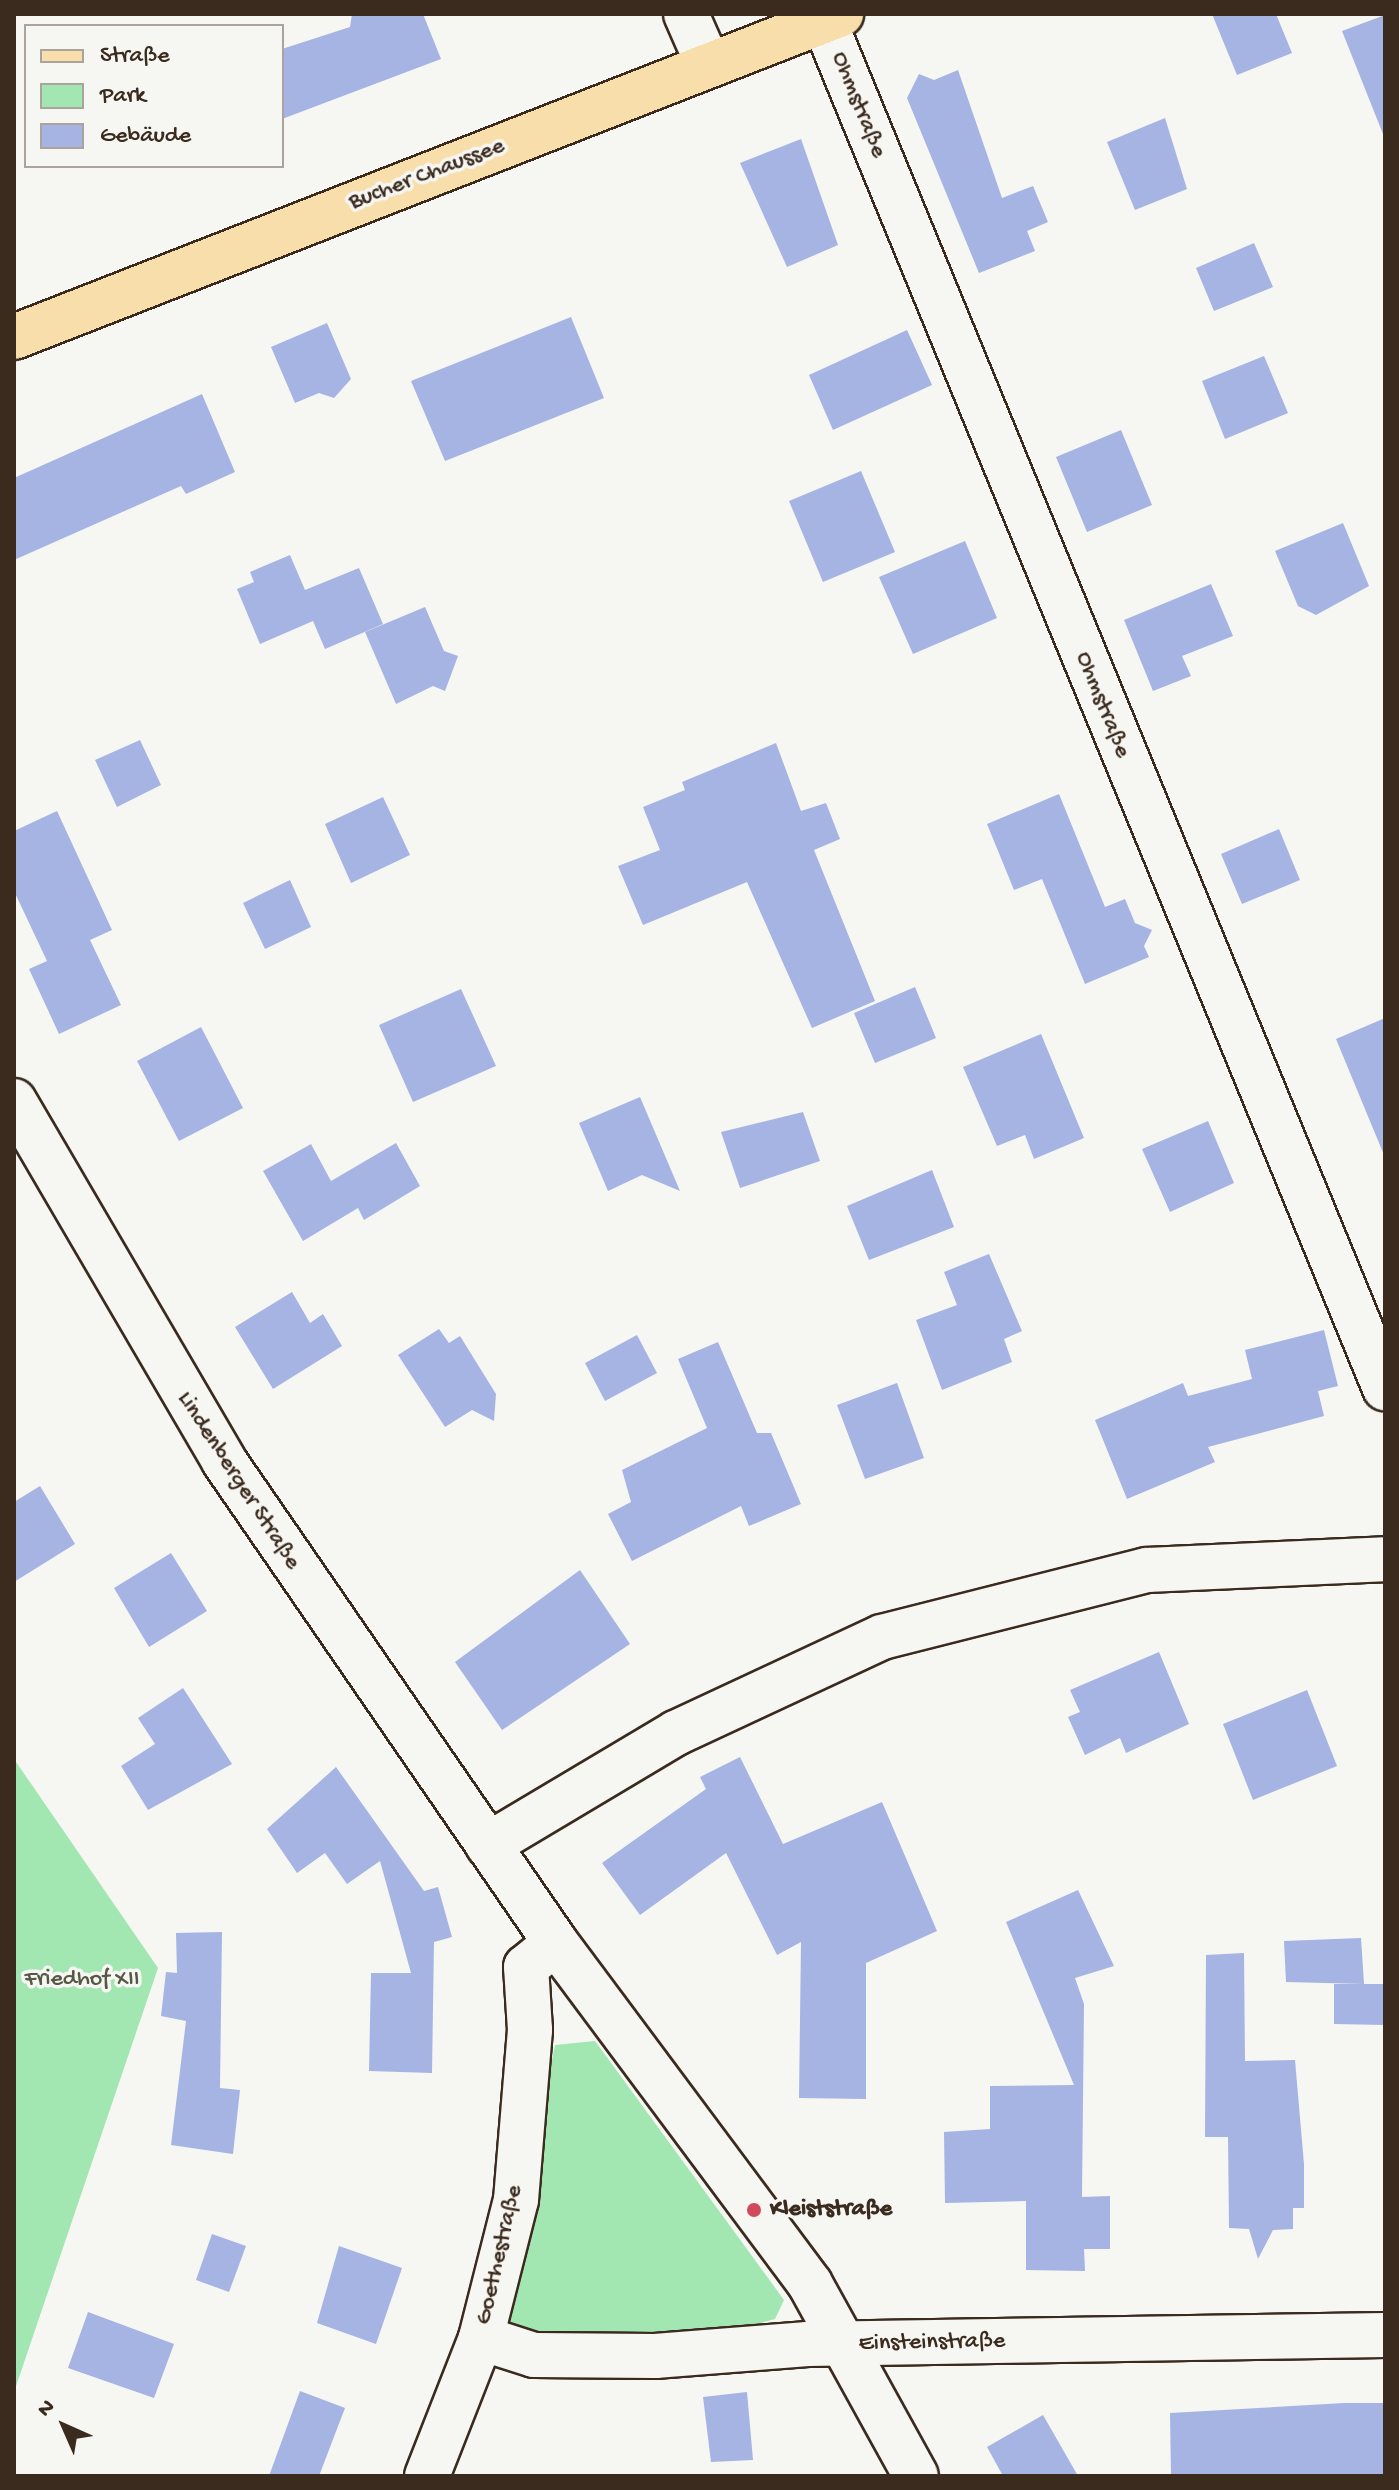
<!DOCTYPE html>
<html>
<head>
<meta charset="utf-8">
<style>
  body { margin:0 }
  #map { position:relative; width:1399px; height:2490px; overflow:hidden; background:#f6f6f2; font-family:"Gochi Hand",sans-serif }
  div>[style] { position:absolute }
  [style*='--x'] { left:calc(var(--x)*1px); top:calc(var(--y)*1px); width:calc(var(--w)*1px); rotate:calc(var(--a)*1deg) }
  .green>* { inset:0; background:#a2e6b1 }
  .building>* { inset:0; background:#a6b4e4 }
  .roads { filter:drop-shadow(2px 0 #3b2a1e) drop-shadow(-2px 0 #3b2a1e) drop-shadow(0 2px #3b2a1e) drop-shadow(0 -2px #3b2a1e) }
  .minor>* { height:44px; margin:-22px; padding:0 22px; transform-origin:22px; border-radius:22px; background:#f6f6f2 }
  .major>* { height:44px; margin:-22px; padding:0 22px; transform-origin:22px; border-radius:22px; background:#f8deab }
  .dots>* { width:22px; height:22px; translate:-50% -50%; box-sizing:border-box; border:4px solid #f6f6f2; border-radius:50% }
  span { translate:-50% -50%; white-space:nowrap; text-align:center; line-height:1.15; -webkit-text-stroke:7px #f6f6f2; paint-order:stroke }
  .street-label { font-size:24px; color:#3b2a1e }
  .park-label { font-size:24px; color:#555943 }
  .poi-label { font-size:24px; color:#3b2a1e; font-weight:700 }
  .left { translate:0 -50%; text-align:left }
  .frame { position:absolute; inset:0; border:16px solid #3b2a1e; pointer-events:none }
  .legend { position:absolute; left:24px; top:24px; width:260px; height:144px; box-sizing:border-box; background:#f6f6f2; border:2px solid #aba49d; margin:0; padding:10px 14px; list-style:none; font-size:24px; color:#3b2a1e }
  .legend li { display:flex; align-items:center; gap:16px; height:40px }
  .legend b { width:40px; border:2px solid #aba49d }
  .north { position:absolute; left:24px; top:2386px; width:80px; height:80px; -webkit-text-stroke:6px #f6f6f2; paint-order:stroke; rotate:315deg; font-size:22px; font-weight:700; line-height:32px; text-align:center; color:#3b2a1e }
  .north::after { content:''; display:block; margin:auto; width:28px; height:36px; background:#3b2a1e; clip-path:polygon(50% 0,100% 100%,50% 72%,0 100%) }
</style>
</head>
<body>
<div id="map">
  <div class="green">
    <div style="clip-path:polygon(14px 1759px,158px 1968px,14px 2392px)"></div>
    <div style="clip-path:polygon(595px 2041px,784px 2300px,775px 2319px,712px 2336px,497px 2334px,555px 2045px)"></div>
  </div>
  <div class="building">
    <div style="clip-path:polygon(352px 14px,423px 14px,441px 59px,282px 119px,282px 49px,350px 27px)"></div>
    <div style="clip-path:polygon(1212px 14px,1276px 14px,1292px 53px,1237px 75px)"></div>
    <div style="clip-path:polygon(1385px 15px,1385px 133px,1383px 134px,1342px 31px)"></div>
    <div style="clip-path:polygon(958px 70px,1002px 198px,1033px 186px,1048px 222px,1027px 231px,1035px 251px,979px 273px,907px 98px,919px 74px,934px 80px)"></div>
    <div style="clip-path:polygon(1165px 118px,1187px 189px,1135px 210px,1107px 142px)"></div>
    <div style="clip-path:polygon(801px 139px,838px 245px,787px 267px,740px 163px)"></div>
    <div style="clip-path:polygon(1254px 243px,1273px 287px,1214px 311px,1196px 268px)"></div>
    <div style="clip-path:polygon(571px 317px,604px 398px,445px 461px,411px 381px)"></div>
    <div style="clip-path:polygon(327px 323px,351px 379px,334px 398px,319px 393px,295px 403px,271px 347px)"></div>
    <div style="clip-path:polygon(907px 330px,932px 385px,833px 430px,809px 375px)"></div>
    <div style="clip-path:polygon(1264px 356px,1288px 413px,1225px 439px,1202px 381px)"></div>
    <div style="clip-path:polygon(202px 394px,235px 472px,186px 494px,181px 486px,14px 560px,14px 478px)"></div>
    <div style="clip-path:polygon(1121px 430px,1152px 505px,1087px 532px,1056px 457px)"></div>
    <div style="clip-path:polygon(861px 471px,895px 552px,823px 582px,789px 501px)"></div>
    <div style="clip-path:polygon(1343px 523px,1369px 586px,1316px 615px,1298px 606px,1275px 551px)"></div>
    <div style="clip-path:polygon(965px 541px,997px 618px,913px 654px,879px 577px)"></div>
    <div style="clip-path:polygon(290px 555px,305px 590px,359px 568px,383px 624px,325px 649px,313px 621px,260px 644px,237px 589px,254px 582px,250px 572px)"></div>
    <div style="clip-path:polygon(1211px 584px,1233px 636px,1182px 656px,1191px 676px,1153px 691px,1124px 620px)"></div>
    <div style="clip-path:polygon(425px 607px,444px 651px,458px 656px,445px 691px,433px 686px,396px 704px,365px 632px)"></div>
    <div style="clip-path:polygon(140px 740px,161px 785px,117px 807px,95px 760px)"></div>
    <div style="clip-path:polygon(776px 743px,801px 811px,826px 803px,840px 839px,814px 850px,875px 1001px,812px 1028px,747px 882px,643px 925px,618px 866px,660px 850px,643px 807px,685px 790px,682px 782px)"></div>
    <div style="clip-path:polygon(1059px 794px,1105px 907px,1125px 899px,1135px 923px,1152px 930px,1144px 946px,1149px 957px,1085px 984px,1042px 879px,1014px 890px,987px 824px)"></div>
    <div style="clip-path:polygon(383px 797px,410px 855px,351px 883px,325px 824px)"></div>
    <div style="clip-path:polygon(57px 811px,112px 930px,90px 940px,121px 1005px,59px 1034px,29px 969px,47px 961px,14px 891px,14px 831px)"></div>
    <div style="clip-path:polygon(1279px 829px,1300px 880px,1242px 904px,1221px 854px)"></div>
    <div style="clip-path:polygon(290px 880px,311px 927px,265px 949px,243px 903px)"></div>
    <div style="clip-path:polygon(915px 987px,936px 1038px,875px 1063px,854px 1013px)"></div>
    <div style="clip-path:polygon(461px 989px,496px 1066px,413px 1102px,379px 1025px)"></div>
    <div style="clip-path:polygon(1385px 1018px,1385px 1155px,1384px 1155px,1336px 1039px)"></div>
    <div style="clip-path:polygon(201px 1027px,243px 1108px,179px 1141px,137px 1061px)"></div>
    <div style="clip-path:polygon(1041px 1034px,1084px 1138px,1034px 1159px,1025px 1135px,997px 1146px,963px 1067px)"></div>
    <div style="clip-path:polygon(640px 1097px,680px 1191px,642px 1175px,608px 1191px,579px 1123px)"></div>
    <div style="clip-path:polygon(803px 1112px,820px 1161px,740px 1188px,721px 1132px)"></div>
    <div style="clip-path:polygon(1208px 1121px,1234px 1183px,1170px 1212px,1142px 1149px)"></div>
    <div style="clip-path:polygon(396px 1143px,420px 1186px,364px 1220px,358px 1208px,303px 1241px,263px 1171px,311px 1144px,331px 1181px)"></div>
    <div style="clip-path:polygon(932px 1170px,954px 1227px,869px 1260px,847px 1206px)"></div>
    <div style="clip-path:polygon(989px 1254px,1022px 1331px,1004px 1339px,1012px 1362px,942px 1390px,916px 1320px,957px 1305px,944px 1272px)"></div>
    <div style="clip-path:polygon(292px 1292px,310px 1323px,323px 1314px,342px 1346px,273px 1389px,235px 1327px)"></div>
    <div style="clip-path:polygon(439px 1329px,449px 1343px,460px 1336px,496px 1394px,494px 1421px,472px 1410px,445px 1427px,398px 1355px)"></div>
    <div style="clip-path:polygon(1324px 1330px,1338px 1386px,1318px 1391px,1324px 1416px,1208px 1447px,1215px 1462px,1127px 1499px,1095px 1420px,1183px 1383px,1188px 1396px,1252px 1379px,1245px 1350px)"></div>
    <div style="clip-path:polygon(637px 1335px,657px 1373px,605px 1401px,585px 1363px)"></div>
    <div style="clip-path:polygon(718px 1342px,757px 1433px,771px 1433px,801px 1504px,749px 1526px,741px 1506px,632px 1561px,608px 1514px,631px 1502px,622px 1470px,707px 1428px,678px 1359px)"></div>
    <div style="clip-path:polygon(897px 1383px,924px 1458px,865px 1479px,837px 1405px)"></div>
    <div style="clip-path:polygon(40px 1486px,75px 1544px,14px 1582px,14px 1502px)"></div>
    <div style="clip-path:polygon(171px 1553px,207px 1611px,149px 1647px,114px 1588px)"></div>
    <div style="clip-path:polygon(580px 1570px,630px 1644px,502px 1730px,455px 1662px)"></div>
    <div style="clip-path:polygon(1159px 1652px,1189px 1724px,1126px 1753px,1120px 1738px,1085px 1755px,1068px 1717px,1080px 1712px,1070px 1690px)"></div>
    <div style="clip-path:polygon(183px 1688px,232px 1764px,148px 1810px,121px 1766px,155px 1744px,138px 1718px)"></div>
    <div style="clip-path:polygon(1307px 1690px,1337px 1766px,1253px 1800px,1223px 1724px)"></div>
    <div style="clip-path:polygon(740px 1757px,783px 1844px,882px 1802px,937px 1931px,866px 1963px,866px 2099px,799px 2098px,801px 1942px,777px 1955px,726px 1853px,640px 1915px,602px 1863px,706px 1789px,700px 1777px)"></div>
    <div style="clip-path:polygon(336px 1767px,424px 1891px,438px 1887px,452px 1937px,434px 1942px,432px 2073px,369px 2071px,371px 1973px,411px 1973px,380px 1861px,347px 1884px,325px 1853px,297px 1873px,267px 1829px)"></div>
    <div style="clip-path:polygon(1078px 1890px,1114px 1966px,1075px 1978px,1084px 2004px,1082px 2197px,1110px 2196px,1110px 2249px,1084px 2249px,1085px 2271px,1026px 2270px,1026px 2201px,945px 2203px,944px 2132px,990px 2129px,990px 2086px,1074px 2085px,1006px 1922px)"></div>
    <div style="clip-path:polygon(222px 1932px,220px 2088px,240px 2090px,233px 2154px,171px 2145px,186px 2021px,161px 2016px,166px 1972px,177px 1973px,176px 1933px)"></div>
    <div style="clip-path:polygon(1361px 1938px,1364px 1984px,1286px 1982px,1284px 1941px)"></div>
    <div style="clip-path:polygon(1244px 1953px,1245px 2061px,1295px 2060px,1304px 2164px,1304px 2208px,1293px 2208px,1293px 2229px,1273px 2230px,1258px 2259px,1249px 2229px,1229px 2228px,1228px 2137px,1205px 2137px,1206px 1955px)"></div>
    <div style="clip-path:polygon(1334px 1984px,1385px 1984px,1385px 2025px,1334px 2024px)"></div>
    <div style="clip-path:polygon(212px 2234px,246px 2246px,229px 2292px,196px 2280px)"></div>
    <div style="clip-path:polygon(339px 2246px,402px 2268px,376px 2344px,317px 2323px)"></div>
    <div style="clip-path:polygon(88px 2312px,174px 2344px,154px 2398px,68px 2368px)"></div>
    <div style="clip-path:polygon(300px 2391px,345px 2408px,319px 2476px,269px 2476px)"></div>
    <div style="clip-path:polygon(747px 2392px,753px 2460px,711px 2462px,703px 2397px)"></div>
    <div style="clip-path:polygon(1344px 2403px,1385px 2403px,1385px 2476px,1171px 2476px,1170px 2413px)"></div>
    <div style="clip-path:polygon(1043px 2415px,1078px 2476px,1003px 2476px,987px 2447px)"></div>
  </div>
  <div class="roads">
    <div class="minor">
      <div style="--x:686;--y:14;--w:55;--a:66.3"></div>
      <div style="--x:824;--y:21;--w:1478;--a:67.69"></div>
      <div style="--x:14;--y:1101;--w:417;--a:59.7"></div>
      <div style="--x:224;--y:1461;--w:585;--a:55.44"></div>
      <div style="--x:556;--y:1943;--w:425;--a:53.3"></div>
      <div style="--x:810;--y:2284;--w:219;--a:61.1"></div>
      <div style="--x:488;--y:1845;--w:219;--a:-30.8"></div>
      <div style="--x:676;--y:1733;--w:227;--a:-25"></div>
      <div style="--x:882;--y:1637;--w:273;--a:-14.2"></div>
      <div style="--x:1147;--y:1570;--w:238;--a:-2.6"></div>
      <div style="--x:481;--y:2338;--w:56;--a:17.8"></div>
      <div style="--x:534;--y:2355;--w:121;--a:0.5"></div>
      <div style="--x:655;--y:2356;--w:153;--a:-4.5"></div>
      <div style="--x:808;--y:2344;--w:577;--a:-0.89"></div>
      <div style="--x:427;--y:2476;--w:148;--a:-68.6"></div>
      <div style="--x:481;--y:2338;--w:142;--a:-75.8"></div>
      <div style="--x:516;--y:2200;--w:171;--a:-85.3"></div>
      <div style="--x:530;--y:2030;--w:63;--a:-93.6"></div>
      <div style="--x:526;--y:1967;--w:38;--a:-39"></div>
    </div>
    <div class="major">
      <div style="--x:14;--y:337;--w:888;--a:-21.33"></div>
    </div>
  </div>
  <div class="dots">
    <div style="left:754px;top:2210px;background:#d1495b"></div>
  </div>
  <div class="street-label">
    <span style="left:858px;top:105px;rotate:68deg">Ohmstraße</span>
    <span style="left:427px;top:175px;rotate:-21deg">Bucher Chaussee</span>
    <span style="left:1102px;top:705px;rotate:68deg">Ohmstraße</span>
    <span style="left:238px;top:1481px;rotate:57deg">Lindenberger Straße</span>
    <span style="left:500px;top:2255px;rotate:-77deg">Goethestraße</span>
    <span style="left:932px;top:2343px;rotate:-1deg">Einsteinstraße</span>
  </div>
  <div class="park-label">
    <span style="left:82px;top:1980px">Friedhof XII</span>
  </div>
  <div class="poi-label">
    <span class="left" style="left:770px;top:2210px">Kleiststraße</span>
  </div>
  <div class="frame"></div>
  <ul class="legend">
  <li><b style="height:10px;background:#f8deab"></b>Straße</li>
  <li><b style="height:22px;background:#a2e6b1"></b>Park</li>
  <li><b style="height:22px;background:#a6b4e4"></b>Gebäude</li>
  </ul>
  <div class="north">N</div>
</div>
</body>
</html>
